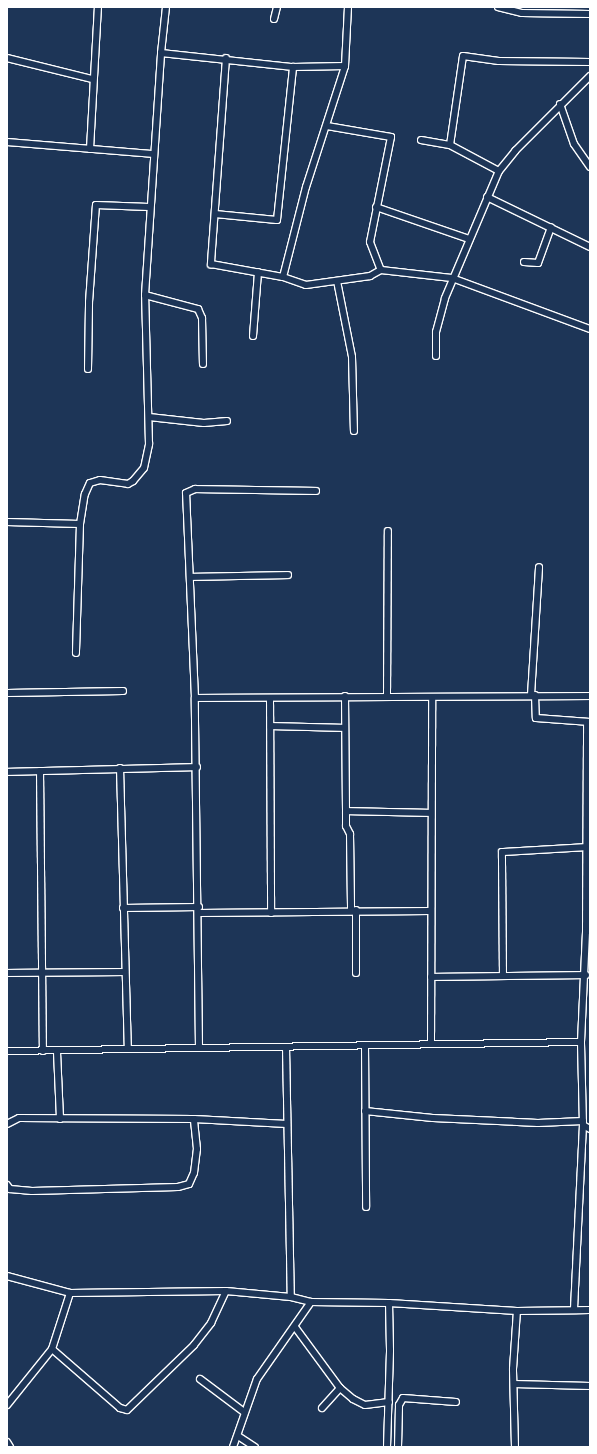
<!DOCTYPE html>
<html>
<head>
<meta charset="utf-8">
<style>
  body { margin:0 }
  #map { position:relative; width:597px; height:1454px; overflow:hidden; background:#1d3557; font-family:Pangolin,sans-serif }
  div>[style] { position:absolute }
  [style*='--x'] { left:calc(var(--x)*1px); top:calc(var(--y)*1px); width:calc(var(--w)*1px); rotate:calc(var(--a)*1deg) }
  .roads { filter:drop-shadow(1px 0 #fff) drop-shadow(-1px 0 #fff) drop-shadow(0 1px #fff) drop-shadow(0 -1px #fff) }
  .minor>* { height:6px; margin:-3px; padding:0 3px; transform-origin:3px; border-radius:3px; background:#1d3557 }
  span { translate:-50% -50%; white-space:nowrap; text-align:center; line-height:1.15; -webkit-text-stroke:3.5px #1d3557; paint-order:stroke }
  .frame { position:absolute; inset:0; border:8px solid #fff; pointer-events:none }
</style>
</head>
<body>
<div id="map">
  <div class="roads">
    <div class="minor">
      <div style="--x:498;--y:7;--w:25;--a:14"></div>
      <div style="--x:522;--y:13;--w:68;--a:0.8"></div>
      <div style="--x:274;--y:19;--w:12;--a:-76"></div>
      <div style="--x:161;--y:53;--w:46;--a:-83.8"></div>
      <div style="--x:7;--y:58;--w:88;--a:13.9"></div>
      <div style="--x:226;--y:58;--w:207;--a:94.2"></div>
      <div style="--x:211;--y:264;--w:73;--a:10.2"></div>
      <div style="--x:283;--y:277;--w:24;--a:19"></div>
      <div style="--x:306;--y:285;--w:65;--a:-8"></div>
      <div style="--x:370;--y:276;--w:13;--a:-29"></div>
      <div style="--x:381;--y:270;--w:71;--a:6.4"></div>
      <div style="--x:452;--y:278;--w:147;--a:20.3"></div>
      <div style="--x:560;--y:104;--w:42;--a:70.7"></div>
      <div style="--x:574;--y:144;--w:28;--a:55"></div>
      <div style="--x:327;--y:126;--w:65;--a:9.8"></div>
      <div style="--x:391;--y:137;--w:107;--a:101.3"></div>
      <div style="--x:370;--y:242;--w:30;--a:69"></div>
      <div style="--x:421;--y:140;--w:29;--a:10"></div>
      <div style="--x:450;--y:145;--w:55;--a:28"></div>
      <div style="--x:499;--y:171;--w:26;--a:-51"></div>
      <div style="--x:515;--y:151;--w:106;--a:-45"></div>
      <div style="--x:7;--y:142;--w:145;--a:4.7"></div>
      <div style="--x:450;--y:145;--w:90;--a:-81.7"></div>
      <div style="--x:463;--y:56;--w:36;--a:8"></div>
      <div style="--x:499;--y:61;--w:91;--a:0.6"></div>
      <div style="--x:90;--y:149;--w:142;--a:-86.8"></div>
      <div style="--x:487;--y:197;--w:114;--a:25.9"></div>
      <div style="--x:376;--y:207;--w:98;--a:19"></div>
      <div style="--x:215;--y:214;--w:62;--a:5.5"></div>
      <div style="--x:277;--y:220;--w:154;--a:-84"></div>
      <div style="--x:524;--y:262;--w:14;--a:4"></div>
      <div style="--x:538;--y:263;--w:38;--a:-70"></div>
      <div style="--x:283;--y:277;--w:93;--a:-75.7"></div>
      <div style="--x:306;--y:187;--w:127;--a:-72.1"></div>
      <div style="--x:337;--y:281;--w:77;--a:78.8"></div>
      <div style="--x:352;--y:357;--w:74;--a:88.5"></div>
      <div style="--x:145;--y:295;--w:55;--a:14.8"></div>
      <div style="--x:198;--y:309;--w:10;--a:66"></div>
      <div style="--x:202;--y:318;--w:46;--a:88.8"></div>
      <div style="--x:253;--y:336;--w:64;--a:-85.5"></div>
      <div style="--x:436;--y:356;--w:24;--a:-90"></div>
      <div style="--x:436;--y:332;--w:35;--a:-75"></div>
      <div style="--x:445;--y:298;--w:138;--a:-67"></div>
      <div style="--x:88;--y:369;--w:67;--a:-89.1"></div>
      <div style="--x:89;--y:302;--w:97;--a:-85.9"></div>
      <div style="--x:96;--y:205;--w:53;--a:2.2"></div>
      <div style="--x:149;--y:417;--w:55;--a:6.2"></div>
      <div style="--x:204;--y:423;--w:23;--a:-5"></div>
      <div style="--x:7;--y:522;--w:73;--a:1.6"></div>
      <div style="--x:80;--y:524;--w:129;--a:91.8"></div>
      <div style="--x:80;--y:524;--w:30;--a:-81"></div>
      <div style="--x:85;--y:494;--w:12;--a:-66"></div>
      <div style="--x:90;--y:483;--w:10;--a:-17"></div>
      <div style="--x:100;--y:480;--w:28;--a:8"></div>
      <div style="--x:128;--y:484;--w:6;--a:-31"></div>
      <div style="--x:133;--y:481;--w:17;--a:-50"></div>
      <div style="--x:144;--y:468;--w:25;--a:-78"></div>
      <div style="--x:149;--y:444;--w:149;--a:-91.5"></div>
      <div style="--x:145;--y:295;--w:243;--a:-86.2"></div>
      <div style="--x:161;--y:53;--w:133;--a:6.1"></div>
      <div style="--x:293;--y:67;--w:52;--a:-1.1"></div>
      <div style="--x:345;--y:66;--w:59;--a:-87.1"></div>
      <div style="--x:190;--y:577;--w:98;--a:-1.2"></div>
      <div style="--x:7;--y:693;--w:116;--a:-1"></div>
      <div style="--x:531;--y:695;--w:128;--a:-86.4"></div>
      <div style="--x:535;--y:695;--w:23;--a:88"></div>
      <div style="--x:536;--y:718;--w:54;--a:4.2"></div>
      <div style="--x:345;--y:696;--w:115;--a:89.5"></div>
      <div style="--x:346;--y:811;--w:15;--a:90"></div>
      <div style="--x:346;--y:826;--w:9;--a:63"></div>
      <div style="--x:350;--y:834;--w:76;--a:89.2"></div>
      <div style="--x:387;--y:696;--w:165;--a:-89.7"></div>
      <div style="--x:195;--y:698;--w:395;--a:-0.3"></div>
      <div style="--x:270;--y:698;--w:215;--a:89.7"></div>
      <div style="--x:272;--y:726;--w:73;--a:1.6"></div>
      <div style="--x:120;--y:768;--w:281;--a:88.4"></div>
      <div style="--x:40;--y:771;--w:280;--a:89.4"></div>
      <div style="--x:7;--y:772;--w:190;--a:-1.5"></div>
      <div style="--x:346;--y:811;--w:85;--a:1.3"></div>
      <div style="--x:123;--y:908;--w:76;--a:-0.8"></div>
      <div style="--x:356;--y:910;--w:63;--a:90"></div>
      <div style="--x:199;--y:913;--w:231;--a:-0.5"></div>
      <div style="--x:586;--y:931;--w:209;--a:-89.7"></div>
      <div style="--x:7;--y:973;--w:117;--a:-0.5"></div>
      <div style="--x:503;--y:976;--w:124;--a:-90.5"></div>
      <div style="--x:502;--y:852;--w:83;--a:-3.4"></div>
      <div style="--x:431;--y:977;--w:155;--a:-0.7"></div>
      <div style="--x:431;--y:1043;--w:346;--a:-89.8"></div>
      <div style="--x:365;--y:1045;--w:162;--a:89.6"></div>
      <div style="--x:286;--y:1047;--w:250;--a:88.9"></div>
      <div style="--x:199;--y:1048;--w:350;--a:-90.7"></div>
      <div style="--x:195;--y:698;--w:205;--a:-92.5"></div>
      <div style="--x:186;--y:493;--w:10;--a:-24"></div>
      <div style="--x:195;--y:489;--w:121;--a:0.9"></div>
      <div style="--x:7;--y:1051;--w:574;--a:-0.9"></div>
      <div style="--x:57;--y:1052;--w:67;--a:87.4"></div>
      <div style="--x:365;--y:1111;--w:68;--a:5.9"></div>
      <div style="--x:433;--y:1118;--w:105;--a:2.7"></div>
      <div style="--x:538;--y:1123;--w:45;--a:-2.5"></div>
      <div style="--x:7;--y:1124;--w:13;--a:-27"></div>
      <div style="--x:19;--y:1118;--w:175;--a:0.3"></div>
      <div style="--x:194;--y:1119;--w:93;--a:3.1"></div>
      <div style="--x:583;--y:1125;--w:8;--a:30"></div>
      <div style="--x:7;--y:1185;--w:5;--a:53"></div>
      <div style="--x:10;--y:1189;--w:22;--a:5"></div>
      <div style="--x:32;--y:1191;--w:146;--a:-1.6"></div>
      <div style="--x:178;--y:1187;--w:11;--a:-15"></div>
      <div style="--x:189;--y:1184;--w:12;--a:-66"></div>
      <div style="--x:194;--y:1173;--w:24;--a:-83"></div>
      <div style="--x:197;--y:1149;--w:30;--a:-96"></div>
      <div style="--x:7;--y:1276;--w:65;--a:15.1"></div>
      <div style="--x:70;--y:1293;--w:156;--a:-0.7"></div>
      <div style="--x:226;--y:1291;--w:65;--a:5.3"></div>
      <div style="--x:291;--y:1297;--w:21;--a:14"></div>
      <div style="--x:311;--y:1302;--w:78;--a:0.7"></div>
      <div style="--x:389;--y:1303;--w:128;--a:3.6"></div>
      <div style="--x:517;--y:1311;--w:73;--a:-0.8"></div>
      <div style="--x:574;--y:1309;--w:184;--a:-87.2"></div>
      <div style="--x:583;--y:1125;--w:83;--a:-91.4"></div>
      <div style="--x:581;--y:1042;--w:111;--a:-87.4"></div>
      <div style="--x:586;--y:931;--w:4;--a:0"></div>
      <div style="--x:295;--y:1327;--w:76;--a:53.6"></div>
      <div style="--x:340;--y:1388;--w:17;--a:40"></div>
      <div style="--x:353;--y:1399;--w:13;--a:27"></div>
      <div style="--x:365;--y:1405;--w:24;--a:-7"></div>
      <div style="--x:52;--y:1349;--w:90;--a:40.9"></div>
      <div style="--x:120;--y:1408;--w:7;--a:16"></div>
      <div style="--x:127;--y:1410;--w:93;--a:-44.1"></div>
      <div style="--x:194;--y:1345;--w:28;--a:-52"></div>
      <div style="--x:211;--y:1323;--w:35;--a:-65"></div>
      <div style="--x:200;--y:1379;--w:55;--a:36.9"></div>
      <div style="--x:514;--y:1384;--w:76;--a:1.5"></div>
      <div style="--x:7;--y:1405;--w:72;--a:-51.2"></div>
      <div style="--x:52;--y:1349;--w:59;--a:-72.2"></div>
      <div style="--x:322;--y:1408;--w:27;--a:-48"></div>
      <div style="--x:238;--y:1436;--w:20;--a:33"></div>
      <div style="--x:7;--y:1442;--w:6;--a:59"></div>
      <div style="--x:233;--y:1447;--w:72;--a:-70.6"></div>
      <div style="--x:257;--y:1379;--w:94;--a:-55"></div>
      <div style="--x:387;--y:1447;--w:97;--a:-88.2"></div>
      <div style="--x:390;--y:1350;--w:47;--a:-91.2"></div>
      <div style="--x:398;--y:1447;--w:42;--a:-88.6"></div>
      <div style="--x:399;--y:1405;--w:8;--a:-60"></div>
      <div style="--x:403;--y:1398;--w:53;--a:4.3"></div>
      <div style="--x:515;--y:1447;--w:78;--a:-91.5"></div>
      <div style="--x:513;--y:1369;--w:58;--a:-86.1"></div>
    </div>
  </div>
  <div class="frame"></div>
</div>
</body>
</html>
